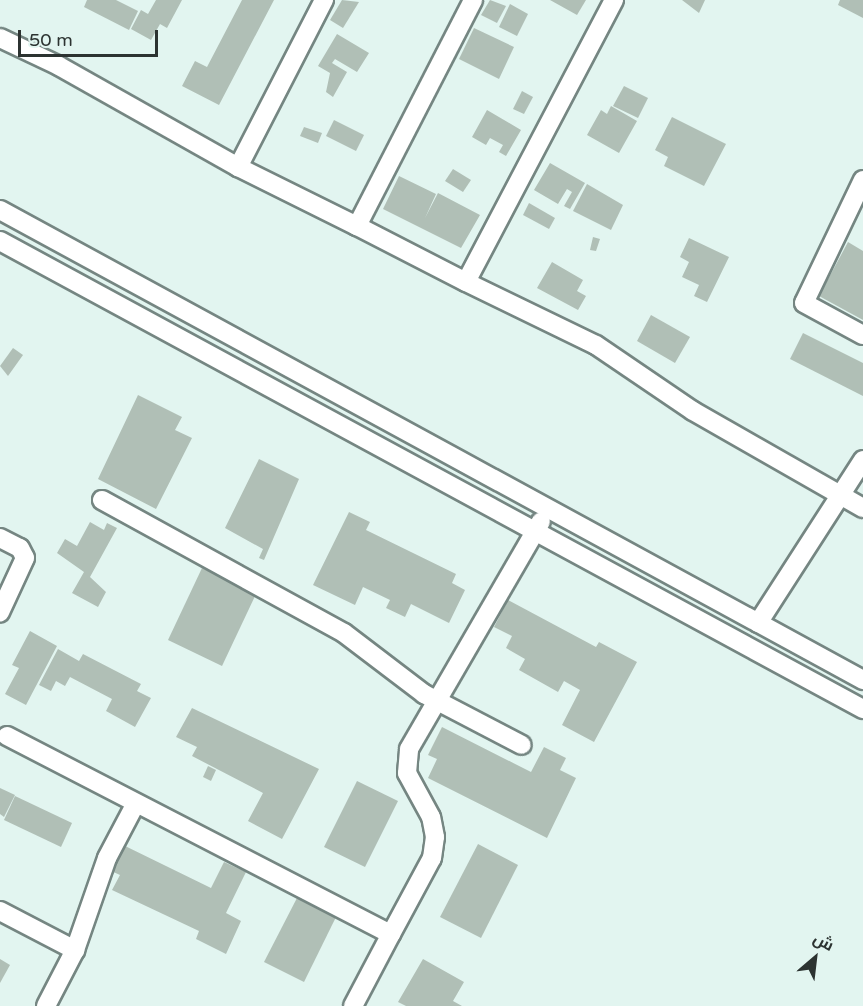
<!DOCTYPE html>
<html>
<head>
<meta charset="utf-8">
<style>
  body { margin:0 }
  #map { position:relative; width:863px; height:1006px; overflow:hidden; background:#e2f5f0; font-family:"Varela Round",Cairo,sans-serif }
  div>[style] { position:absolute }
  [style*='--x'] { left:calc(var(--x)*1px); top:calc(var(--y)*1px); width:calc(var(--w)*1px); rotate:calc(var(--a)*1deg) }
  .building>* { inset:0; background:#b0bfb6 }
  .roads { filter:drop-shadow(2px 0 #758682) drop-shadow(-2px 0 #758682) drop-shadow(0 2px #758682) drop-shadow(0 -2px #758682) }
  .street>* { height:18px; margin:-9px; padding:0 9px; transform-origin:9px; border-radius:9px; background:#fff }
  span { translate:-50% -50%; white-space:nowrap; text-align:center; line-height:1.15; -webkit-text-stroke:5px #e2f5f0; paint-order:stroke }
  .north { position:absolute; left:785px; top:928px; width:60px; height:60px; -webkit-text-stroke:4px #e2f5f0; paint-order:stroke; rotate:28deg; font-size:16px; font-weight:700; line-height:24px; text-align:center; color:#2c3331 }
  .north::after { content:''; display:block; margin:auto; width:21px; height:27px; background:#2c3331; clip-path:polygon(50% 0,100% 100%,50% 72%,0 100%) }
  .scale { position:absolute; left:18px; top:30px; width:140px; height:27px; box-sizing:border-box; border:3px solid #2c3331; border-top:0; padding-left:8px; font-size:18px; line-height:21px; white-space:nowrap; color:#2c3331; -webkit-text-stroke:4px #e2f5f0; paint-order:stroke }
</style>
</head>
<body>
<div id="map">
  <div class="building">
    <div style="clip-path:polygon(87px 0,116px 0,138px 11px,129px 30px,84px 7px)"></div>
    <div style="clip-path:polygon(156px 0,182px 0,167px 28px,160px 24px,151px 40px,131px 29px,141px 10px,148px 14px)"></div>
    <div style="clip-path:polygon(242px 0,274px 0,219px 105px,182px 86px,195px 61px,207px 67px)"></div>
    <div style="clip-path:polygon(342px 0,359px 2px,343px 28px,330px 20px)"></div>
    <div style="clip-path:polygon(490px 0,506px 6px,497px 23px,481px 15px)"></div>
    <div style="clip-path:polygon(550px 0,586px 0,577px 15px)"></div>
    <div style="clip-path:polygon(682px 0,705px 0,699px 13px)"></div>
    <div style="clip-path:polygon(840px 0,863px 0,863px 18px,838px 5px)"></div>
    <div style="clip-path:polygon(510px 4px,528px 14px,517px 36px,499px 27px)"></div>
    <div style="clip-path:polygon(474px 28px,514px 47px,499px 79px,459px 59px)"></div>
    <div style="clip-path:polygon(337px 34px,369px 53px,357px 72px,335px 59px,332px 63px,347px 72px,333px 97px,326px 92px,330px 73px,318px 66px)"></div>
    <div style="clip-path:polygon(624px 86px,648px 98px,638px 118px,613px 106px)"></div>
    <div style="clip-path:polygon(522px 91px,533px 97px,524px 114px,513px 109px)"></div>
    <div style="clip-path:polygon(611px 106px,637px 121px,619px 153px,587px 135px,601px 110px,607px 114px)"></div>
    <div style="clip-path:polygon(487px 110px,521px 130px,506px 156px,499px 152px,503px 145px,490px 138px,486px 145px,472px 137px)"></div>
    <div style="clip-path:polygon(672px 117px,726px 144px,704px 186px,664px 166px,668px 157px,655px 150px)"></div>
    <div style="clip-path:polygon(334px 120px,364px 135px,356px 151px,326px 136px)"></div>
    <div style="clip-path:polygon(304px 127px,322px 133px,318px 143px,300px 136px)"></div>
    <div style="clip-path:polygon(550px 163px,585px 183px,570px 209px,564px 206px,572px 192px,567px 189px,558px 204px,534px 190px)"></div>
    <div style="clip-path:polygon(453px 169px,471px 180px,463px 192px,445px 181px)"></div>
    <div style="clip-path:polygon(399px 176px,436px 194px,425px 218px,438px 193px,480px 215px,461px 248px,383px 209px)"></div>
    <div style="clip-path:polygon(587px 184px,623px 205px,611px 230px,573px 211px)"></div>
    <div style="clip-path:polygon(529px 203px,555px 218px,549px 229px,523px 215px)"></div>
    <div style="clip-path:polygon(593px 237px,600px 239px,596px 251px,590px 250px)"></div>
    <div style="clip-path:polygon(689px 238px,729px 257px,707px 302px,694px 296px,699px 285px,682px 277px,689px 262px,680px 257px)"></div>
    <div style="clip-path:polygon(848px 242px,863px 251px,863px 320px,819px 296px)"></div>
    <div style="clip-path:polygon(552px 262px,583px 280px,577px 291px,586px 296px,578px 310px,537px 288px)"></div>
    <div style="clip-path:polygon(651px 315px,690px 337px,675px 363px,637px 341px)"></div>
    <div style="clip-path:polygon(803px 333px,863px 363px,863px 396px,790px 359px)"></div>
    <div style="clip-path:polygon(13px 348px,23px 355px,8px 376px,0 366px)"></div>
    <div style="clip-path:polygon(138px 395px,182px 417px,175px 430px,192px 438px,156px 509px,98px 479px)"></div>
    <div style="clip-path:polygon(259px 459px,299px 479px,264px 560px,259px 558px,263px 549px,225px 528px)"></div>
    <div style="clip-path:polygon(349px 512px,370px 522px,366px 530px,456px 574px,452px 583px,465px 590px,449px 623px,411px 604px,405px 617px,386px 608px,390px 600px,363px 587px,355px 605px,313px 585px)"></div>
    <div style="clip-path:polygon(90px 522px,104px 530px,107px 523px,117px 528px,90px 577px,106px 592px,98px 607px,72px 593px,84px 572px,57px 553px,65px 539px,77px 546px)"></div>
    <div style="clip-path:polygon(202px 568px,256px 594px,222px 666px,168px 640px)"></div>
    <div style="clip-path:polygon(508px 600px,596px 647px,599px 642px,637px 662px,594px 742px,562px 725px,580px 690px,564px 681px,558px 692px,519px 670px,525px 659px,506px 648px,512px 636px,494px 627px)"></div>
    <div style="clip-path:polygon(30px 631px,57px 646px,26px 705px,5px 694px,19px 668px,12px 665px)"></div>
    <div style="clip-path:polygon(58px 649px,79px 661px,83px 654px,141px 684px,137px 691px,151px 698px,135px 727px,106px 711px,112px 699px,70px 677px,65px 686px,56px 681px,51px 691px,39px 685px)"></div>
    <div style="clip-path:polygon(192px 708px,319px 769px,282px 839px,248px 821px,263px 793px,192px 756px,197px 747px,176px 737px)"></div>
    <div style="clip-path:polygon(442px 727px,531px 772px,544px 747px,566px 758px,560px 770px,576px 778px,547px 838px,428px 778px,437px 759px,428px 755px)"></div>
    <div style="clip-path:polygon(208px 766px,216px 770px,211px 781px,203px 777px)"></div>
    <div style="clip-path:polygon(357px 781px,398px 801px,365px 867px,324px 847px)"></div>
    <div style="clip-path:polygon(0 788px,15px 795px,4px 817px,0 814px)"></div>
    <div style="clip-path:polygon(15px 796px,72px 823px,61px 847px,4px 820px)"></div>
    <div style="clip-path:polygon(121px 844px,211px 888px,224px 862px,246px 872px,226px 913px,241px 921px,226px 954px,196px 939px,199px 931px,112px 890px,120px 875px,109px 870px)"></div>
    <div style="clip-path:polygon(478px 844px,518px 865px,481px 938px,440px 917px)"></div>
    <div style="clip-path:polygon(298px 896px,337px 915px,304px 982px,264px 962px)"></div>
    <div style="clip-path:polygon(0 959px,10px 965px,0 983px)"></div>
    <div style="clip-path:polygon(423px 959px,464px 982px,453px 1001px,462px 1006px,406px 1006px,398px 1002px)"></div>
  </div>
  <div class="roads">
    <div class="street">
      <div style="--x:324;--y:0;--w:188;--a:117.2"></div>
      <div style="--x:238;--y:167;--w:133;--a:26.4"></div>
      <div style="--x:614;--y:0;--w:318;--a:117.7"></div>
      <div style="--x:466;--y:282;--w:144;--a:25.9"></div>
      <div style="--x:596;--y:345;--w:117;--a:34.2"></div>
      <div style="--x:693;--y:411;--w:196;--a:29.7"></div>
      <div style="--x:0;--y:38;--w:65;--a:25.4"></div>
      <div style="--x:59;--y:66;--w:206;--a:29.4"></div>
      <div style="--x:863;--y:180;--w:136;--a:115.6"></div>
      <div style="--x:804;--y:303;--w:67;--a:28.5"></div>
      <div style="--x:0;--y:210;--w:983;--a:28.57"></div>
      <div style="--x:0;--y:241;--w:982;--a:28.47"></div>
      <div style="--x:466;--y:282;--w:123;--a:-152.8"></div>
      <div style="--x:357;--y:226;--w:254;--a:-62.8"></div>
      <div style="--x:102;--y:500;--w:276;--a:28.8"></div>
      <div style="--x:344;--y:633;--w:101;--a:37.3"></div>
      <div style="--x:424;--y:694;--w:110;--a:27.5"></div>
      <div style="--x:0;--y:538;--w:22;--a:27"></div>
      <div style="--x:20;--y:548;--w:11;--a:63"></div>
      <div style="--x:25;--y:558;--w:60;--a:114.8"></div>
      <div style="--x:758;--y:623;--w:194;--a:-57.2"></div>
      <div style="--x:7;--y:736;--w:432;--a:27.3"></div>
      <div style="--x:391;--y:934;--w:86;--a:-61.7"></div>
      <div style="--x:432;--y:858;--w:21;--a:-82"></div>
      <div style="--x:435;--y:837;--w:20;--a:-101"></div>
      <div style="--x:431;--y:817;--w:50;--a:-118.6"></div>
      <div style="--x:407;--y:773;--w:24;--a:-85"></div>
      <div style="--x:409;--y:749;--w:263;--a:-59.9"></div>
      <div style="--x:0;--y:911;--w:85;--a:27.5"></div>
      <div style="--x:75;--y:950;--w:63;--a:117.4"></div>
      <div style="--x:75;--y:950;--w:97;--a:-70.8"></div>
      <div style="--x:107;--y:858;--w:62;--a:-62.2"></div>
      <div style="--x:353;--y:1006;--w:81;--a:-62.2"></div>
    </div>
  </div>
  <div class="north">ش</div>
  <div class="scale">50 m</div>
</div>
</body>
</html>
